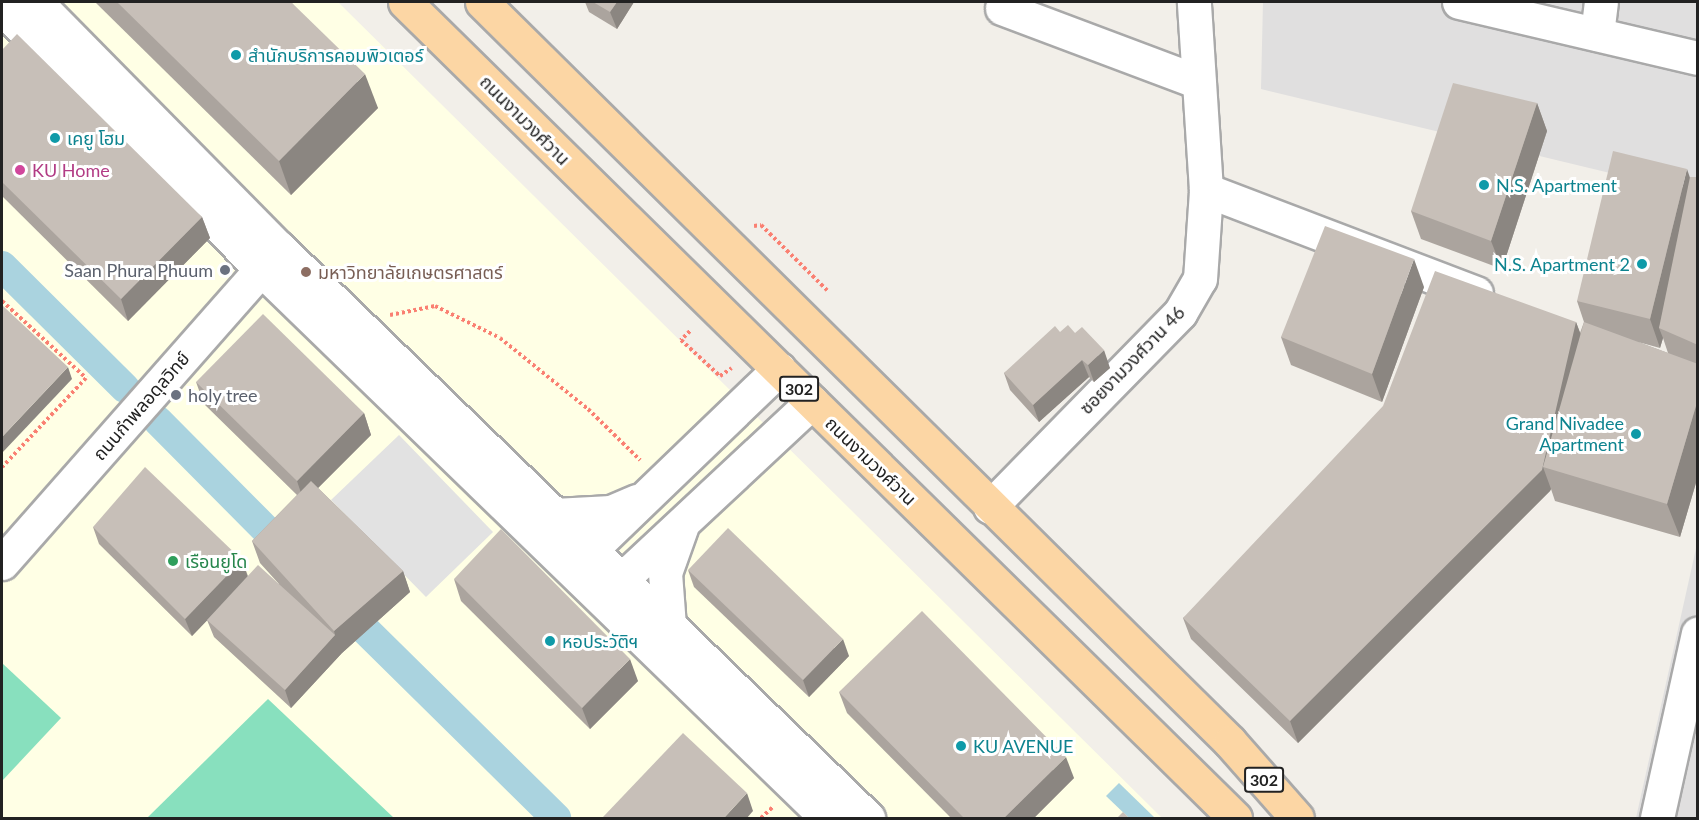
<!DOCTYPE html>
<html>
<head>
<meta charset="utf-8">
<style>
  body { margin:0 }
  #map { position:relative; width:1699px; height:820px; overflow:hidden; background:#f2efe9; font-family:Lato,"Noto Sans Thai",sans-serif }
  div>[style] { position:absolute }
  [style*='--x'] { left:calc(var(--x)*1px); top:calc(var(--y)*1px); width:calc(var(--w)*1px); rotate:calc(var(--a)*1deg) }
  .residential>* { inset:0; background:#e0dfdf }
  .education>* { inset:0; background:#ffffe5 }
  .pitch>* { inset:0; background:#88e0be }
  .parking>* { inset:0; background:#e2e2e2 }
  .water>* { inset:0; background:#aad3df }
  .canal>* { height:30px; margin:-15px; padding:0 15px; transform-origin:15px; border-radius:15px; background:#aad3df }
  .path>* { height:4px; margin-top:-2px; transform-origin:0; background:repeating-linear-gradient(90deg,#fa8072 0 3px,transparent 0 6px) }
  .roads { filter:drop-shadow(2px 0 #a9a9a9) drop-shadow(-2px 0 #a9a9a9) drop-shadow(0 2px #a9a9a9) drop-shadow(0 -2px #a9a9a9) }
  .minor>* { height:33px; margin:-16.5px; padding:0 16.5px; transform-origin:16.5px; border-radius:16.5px; background:#fff }
  .major>* { height:33px; margin:-16.5px; padding:0 16.5px; transform-origin:16.5px; border-radius:16.5px; background:#fcd6a4 }
  .wall>* { inset:0; background:#aba49e }
  .shaded-wall>* { inset:0; background:#8b8681 }
  .building>* { inset:0; background:#c7bfb8 }
  .dots>* { width:16px; height:16px; translate:-50% -50%; box-sizing:border-box; border:3px solid #fff; border-radius:50% }
  span { translate:-50% -50%; white-space:nowrap; text-align:center; line-height:1.15; -webkit-text-stroke:6px #fff; paint-order:stroke }
  .shield-label span { padding:2px 4px; background:#fff; border:2px solid; border-radius:4px; -webkit-text-stroke-width:0 }
  .shield-label { font-size:16px; color:#222; font-weight:700 }
  .culture-label { font-size:18px; color:#0d838f }
  .left { translate:0 -50%; text-align:left }
  .right { translate:-100% -50%; text-align:right }
  .street-label { font-size:18px; color:#222 }
  .hotel-label { font-size:18px; color:#b23c85 }
  .worship-label { font-size:18px; color:#5b616d }
  .education-label { font-size:18px; color:#785e54 }
  .leisure-label { font-size:18px; color:#27864d }
  .frame { position:absolute; inset:0; border:3px solid #222; pointer-events:none }
</style>
</head>
<body>
<div id="map">
  <div class="residential">
    <div style="clip-path:polygon(1263px 2px,1697px 2px,1697px 194px,1261px 89px)"></div>
    <div style="clip-path:polygon(1697px 544px,1697px 818px,1636px 818px)"></div>
  </div>
  <div class="education">
    <div style="clip-path:polygon(2px 2px,338px 2px,1162px 818px,2px 818px)"></div>
  </div>
  <div class="pitch">
    <div style="clip-path:polygon(2px 663px,61px 718px,2px 781px)"></div>
    <div style="clip-path:polygon(268px 699px,394px 818px,147px 818px)"></div>
  </div>
  <div class="parking">
    <div style="clip-path:polygon(399px 435px,493px 532px,426px 597px,331px 500px)"></div>
  </div>
  <div class="water">
    <div style="clip-path:polygon(1119px 783px,1155px 818px,1129px 818px,1106px 796px)"></div>
  </div>
  <div class="canal">
    <div style="--x:2;--y:266;--w:173;--a:44.8"></div>
    <div style="--x:158;--y:421;--w:192;--a:45.2"></div>
    <div style="--x:337;--y:602;--w:308;--a:44.6"></div>
  </div>
  <div class="path">
    <div style="--x:754;--y:226;--w:7;--a:-8"></div>
    <div style="--x:761;--y:225;--w:93;--a:44.6"></div>
    <div style="--x:2;--y:301;--w:114;--a:42.5"></div>
    <div style="--x:86;--y:378;--w:122;--a:133.3"></div>
    <div style="--x:390;--y:315;--w:46;--a:-11.3"></div>
    <div style="--x:435;--y:306;--w:72;--a:26.2"></div>
    <div style="--x:500;--y:338;--w:113;--a:38.9"></div>
    <div style="--x:588;--y:409;--w:73;--a:44.4"></div>
    <div style="--x:690;--y:331;--w:13;--a:135"></div>
    <div style="--x:681;--y:340;--w:53;--a:42.7"></div>
    <div style="--x:720;--y:376;--w:14;--a:-34"></div>
    <div style="--x:761;--y:818;--w:16;--a:-43"></div>
  </div>
  <div class="roads">
    <div class="minor">
      <div style="--x:36;--y:2;--w:346;--a:45.4"></div>
      <div style="--x:279;--y:248;--w:820;--a:44.06"></div>
      <div style="--x:1459;--y:2;--w:245;--a:13.2"></div>
      <div style="--x:2;--y:8;--w:368;--a:45.2"></div>
      <div style="--x:261;--y:269;--w:789;--a:44.13"></div>
      <div style="--x:1002;--y:8;--w:210;--a:20.6"></div>
      <div style="--x:1597;--y:34;--w:32;--a:-83"></div>
      <div style="--x:1206;--y:190;--w:289;--a:20.9"></div>
      <div style="--x:990;--y:507;--w:272;--a:-45.6"></div>
      <div style="--x:1180;--y:313;--w:39;--a:-60"></div>
      <div style="--x:1200;--y:279;--w:89;--a:-86.1"></div>
      <div style="--x:1206;--y:190;--w:188;--a:-93.7"></div>
      <div style="--x:554;--y:515;--w:57;--a:-3"></div>
      <div style="--x:611;--y:512;--w:28;--a:-23"></div>
      <div style="--x:2;--y:563;--w:412;--a:-48.6"></div>
      <div style="--x:575;--y:565;--w:283;--a:-43.9"></div>
      <div style="--x:605;--y:595;--w:283;--a:-43"></div>
      <div style="--x:669;--y:626;--w:53;--a:-94.3"></div>
      <div style="--x:665;--y:573;--w:48;--a:-70.4"></div>
      <div style="--x:1657;--y:818;--w:189;--a:-77.5"></div>
    </div>
    <div class="major">
      <div style="--x:405;--y:2;--w:1164;--a:44.51"></div>
      <div style="--x:482;--y:2;--w:1052;--a:44.69"></div>
      <div style="--x:1230;--y:742;--w:101;--a:48.6"></div>
    </div>
  </div>
  <div class="wall">
    <div style="clip-path:polygon(95px 2px,291px 2px,378px 108px,291px 195px)"></div>
    <div style="clip-path:polygon(585px 2px,634px 2px,617px 29px,589px 12px)"></div>
    <div style="clip-path:polygon(2px 50px,202px 217px,210px 238px,128px 321px,2px 196px)"></div>
    <div style="clip-path:polygon(1537px 103px,1547px 131px,1502px 269px,1421px 239px,1411px 211px)"></div>
    <div style="clip-path:polygon(evenodd,1698px 177px,1698px 476px,1680px 537px,1555px 501px,1551px 489px,1550px 491px,1298px 743px,1191px 639px,1183px 618px,1576px 322px,1580px 333px,1584px 322px,1577px 301px,1690px 179px,1698px 177px,1663px 338px,1668px 353px,1638px 342px,1660px 348px,1663px 338px)"></div>
    <div style="clip-path:polygon(1424px 287px,1382px 402px,1291px 365px,1281px 337px)"></div>
    <div style="clip-path:polygon(1060px 332px,1075px 333px,1110px 368px,1094px 382px,1089px 377px,1039px 422px,1010px 390px,1004px 373px)"></div>
    <div style="clip-path:polygon(196px 382px,364px 413px,371px 435px,318px 488px,403px 571px,410px 592px,342px 653px,291px 708px,214px 637px,207px 620px,215px 612px,192px 636px,99px 544px,93px 527px,242px 560px,248px 576px,279px 584px,260px 563px,252px 541px,297px 495px,204px 404px)"></div>
    <div style="clip-path:polygon(688px 570px,849px 656px,809px 697px,694px 587px)"></div>
    <div style="clip-path:polygon(454px 579px,638px 681px,590px 729px,461px 601px)"></div>
    <div style="clip-path:polygon(839px 692px,1074px 778px,1033px 819px,952px 819px,847px 713px)"></div>
  </div>
  <div class="shaded-wall">
    <div style="clip-path:polygon(617px 2px,634px 2px,617px 29px,610px 12px)"></div>
    <div style="clip-path:polygon(365px 74px,378px 108px,291px 195px,279px 161px)"></div>
    <div style="clip-path:polygon(1537px 103px,1547px 131px,1502px 269px,1491px 241px)"></div>
    <div style="clip-path:polygon(1687px 169px,1697px 198px,1659px 328px,1663px 338px,1660px 348px,1650px 319px)"></div>
    <div style="clip-path:polygon(202px 217px,210px 238px,128px 321px,121px 299px)"></div>
    <div style="clip-path:polygon(1414px 259px,1424px 287px,1382px 402px,1372px 374px)"></div>
    <div style="clip-path:polygon(1576px 322px,1584px 343px,1543px 467px,1551px 489px,1550px 491px,1298px 743px,1290px 721px)"></div>
    <div style="clip-path:polygon(1104px 350px,1110px 368px,1094px 382px,1088px 365px)"></div>
    <div style="clip-path:polygon(1082px 360px,1089px 377px,1039px 422px,1033px 405px)"></div>
    <div style="clip-path:polygon(68px 367px,72px 379px,2px 453px,2px 437px)"></div>
    <div style="clip-path:polygon(1698px 399px,1698px 476px,1680px 537px,1667px 504px)"></div>
    <div style="clip-path:polygon(364px 413px,371px 435px,304px 502px,297px 481px)"></div>
    <div style="clip-path:polygon(242px 560px,248px 578px,192px 636px,185px 619px)"></div>
    <div style="clip-path:polygon(403px 571px,410px 592px,342px 653px,291px 708px,285px 690px,335px 635px,334px 631px)"></div>
    <div style="clip-path:polygon(843px 639px,849px 656px,809px 697px,803px 680px)"></div>
    <div style="clip-path:polygon(630px 659px,638px 681px,590px 729px,582px 708px)"></div>
    <div style="clip-path:polygon(1066px 757px,1074px 778px,1033px 819px,1003px 819px)"></div>
    <div style="clip-path:polygon(747px 793px,753px 811px,746px 819px,723px 819px)"></div>
  </div>
  <div class="building">
    <div style="clip-path:polygon(117px 2px,291px 2px,365px 74px,279px 161px)"></div>
    <div style="clip-path:polygon(593px 2px,617px 2px,610px 12px)"></div>
    <div style="clip-path:polygon(17px 34px,202px 217px,121px 299px,2px 182px,2px 50px)"></div>
    <div style="clip-path:polygon(1453px 83px,1537px 103px,1491px 241px,1411px 211px)"></div>
    <div style="clip-path:polygon(1613px 151px,1687px 169px,1650px 319px,1577px 301px)"></div>
    <div style="clip-path:polygon(1690px 177px,1698px 177px,1698px 345px,1659px 328px)"></div>
    <div style="clip-path:polygon(1325px 226px,1414px 259px,1372px 374px,1281px 337px)"></div>
    <div style="clip-path:polygon(1435px 271px,1576px 322px,1542px 470px,1290px 721px,1183px 618px,1383px 406px)"></div>
    <div style="clip-path:polygon(2px 305px,68px 367px,2px 437px)"></div>
    <div style="clip-path:polygon(263px 314px,364px 413px,297px 481px,196px 382px)"></div>
    <div style="clip-path:polygon(1584px 322px,1698px 364px,1698px 399px,1667px 504px,1543px 467px)"></div>
    <div style="clip-path:polygon(1068px 325px,1075px 333px,1082px 327px,1104px 350px,1088px 365px,1082px 360px,1033px 405px,1004px 373px,1055px 326px,1060px 332px)"></div>
    <div style="clip-path:polygon(145px 467px,242px 560px,185px 619px,93px 527px)"></div>
    <div style="clip-path:polygon(311px 481px,403px 571px,334px 631px,252px 541px)"></div>
    <div style="clip-path:polygon(728px 528px,843px 639px,803px 680px,688px 570px)"></div>
    <div style="clip-path:polygon(501px 529px,630px 659px,582px 708px,454px 579px)"></div>
    <div style="clip-path:polygon(258px 565px,335px 635px,285px 690px,207px 620px)"></div>
    <div style="clip-path:polygon(922px 611px,1066px 757px,1003px 819px,965px 819px,839px 692px)"></div>
    <div style="clip-path:polygon(683px 733px,747px 793px,723px 819px,605px 819px,603px 817px)"></div>
    <div style="clip-path:polygon(1123px 812px,1130px 819px,1116px 819px)"></div>
  </div>
  <div class="dots">
    <div style="left:236px;top:55px;background:#0f9aa8"></div>
    <div style="left:55px;top:138px;background:#0f9aa8"></div>
    <div style="left:20px;top:170px;background:#d1479c"></div>
    <div style="left:1484px;top:185px;background:#0f9aa8"></div>
    <div style="left:1642px;top:264px;background:#0f9aa8"></div>
    <div style="left:225px;top:270px;background:#6b7280"></div>
    <div style="left:306px;top:272px;background:#8d6e63"></div>
    <div style="left:176px;top:395px;background:#6b7280"></div>
    <div style="left:1636px;top:434px;background:#0f9aa8"></div>
    <div style="left:173px;top:561px;background:#2e9e5b"></div>
    <div style="left:550px;top:641px;background:#0f9aa8"></div>
    <div style="left:961px;top:746px;background:#0f9aa8"></div>
  </div>
  <div class="shield-label">
    <span style="left:799px;top:389px">302</span>
    <span style="left:1264px;top:780px">302</span>
  </div>
  <div class="culture-label">
    <span class="left" style="left:248px;top:55px">สำนักบริการคอมพิวเตอร์</span>
    <span class="left" style="left:67px;top:138px">เคยู โฮม</span>
    <span class="left" style="left:1496px;top:185px">N.S. Apartment</span>
    <span class="right" style="left:1630px;top:264px">N.S. Apartment 2</span>
    <span class="right" style="left:1624px;top:434px">Grand Nivadee<br>Apartment</span>
    <span class="left" style="left:562px;top:641px">หอประวัติฯ</span>
    <span class="left" style="left:973px;top:746px">KU AVENUE</span>
  </div>
  <div class="street-label">
    <span style="left:525px;top:120px;rotate:45deg">ถนนงามวงศ์วาน</span>
    <span style="left:1132px;top:360px;rotate:-46deg">ซอยงามวงศ์วาน 46</span>
    <span style="left:141px;top:406px;rotate:-49deg">ถนนกำพลอดุลวิทย์</span>
    <span style="left:871px;top:461px;rotate:44deg">ถนนงามวงศ์วาน</span>
  </div>
  <div class="hotel-label">
    <span class="left" style="left:32px;top:170px">KU Home</span>
  </div>
  <div class="worship-label">
    <span class="right" style="left:213px;top:270px">Saan Phura Phuum</span>
    <span class="left" style="left:188px;top:395px">holy tree</span>
  </div>
  <div class="education-label">
    <span class="left" style="left:318px;top:272px">มหาวิทยาลัยเกษตรศาสตร์</span>
  </div>
  <div class="leisure-label">
    <span class="left" style="left:185px;top:561px">เรือนยูโด</span>
  </div>
  <div class="frame"></div>
</div>
</body>
</html>
